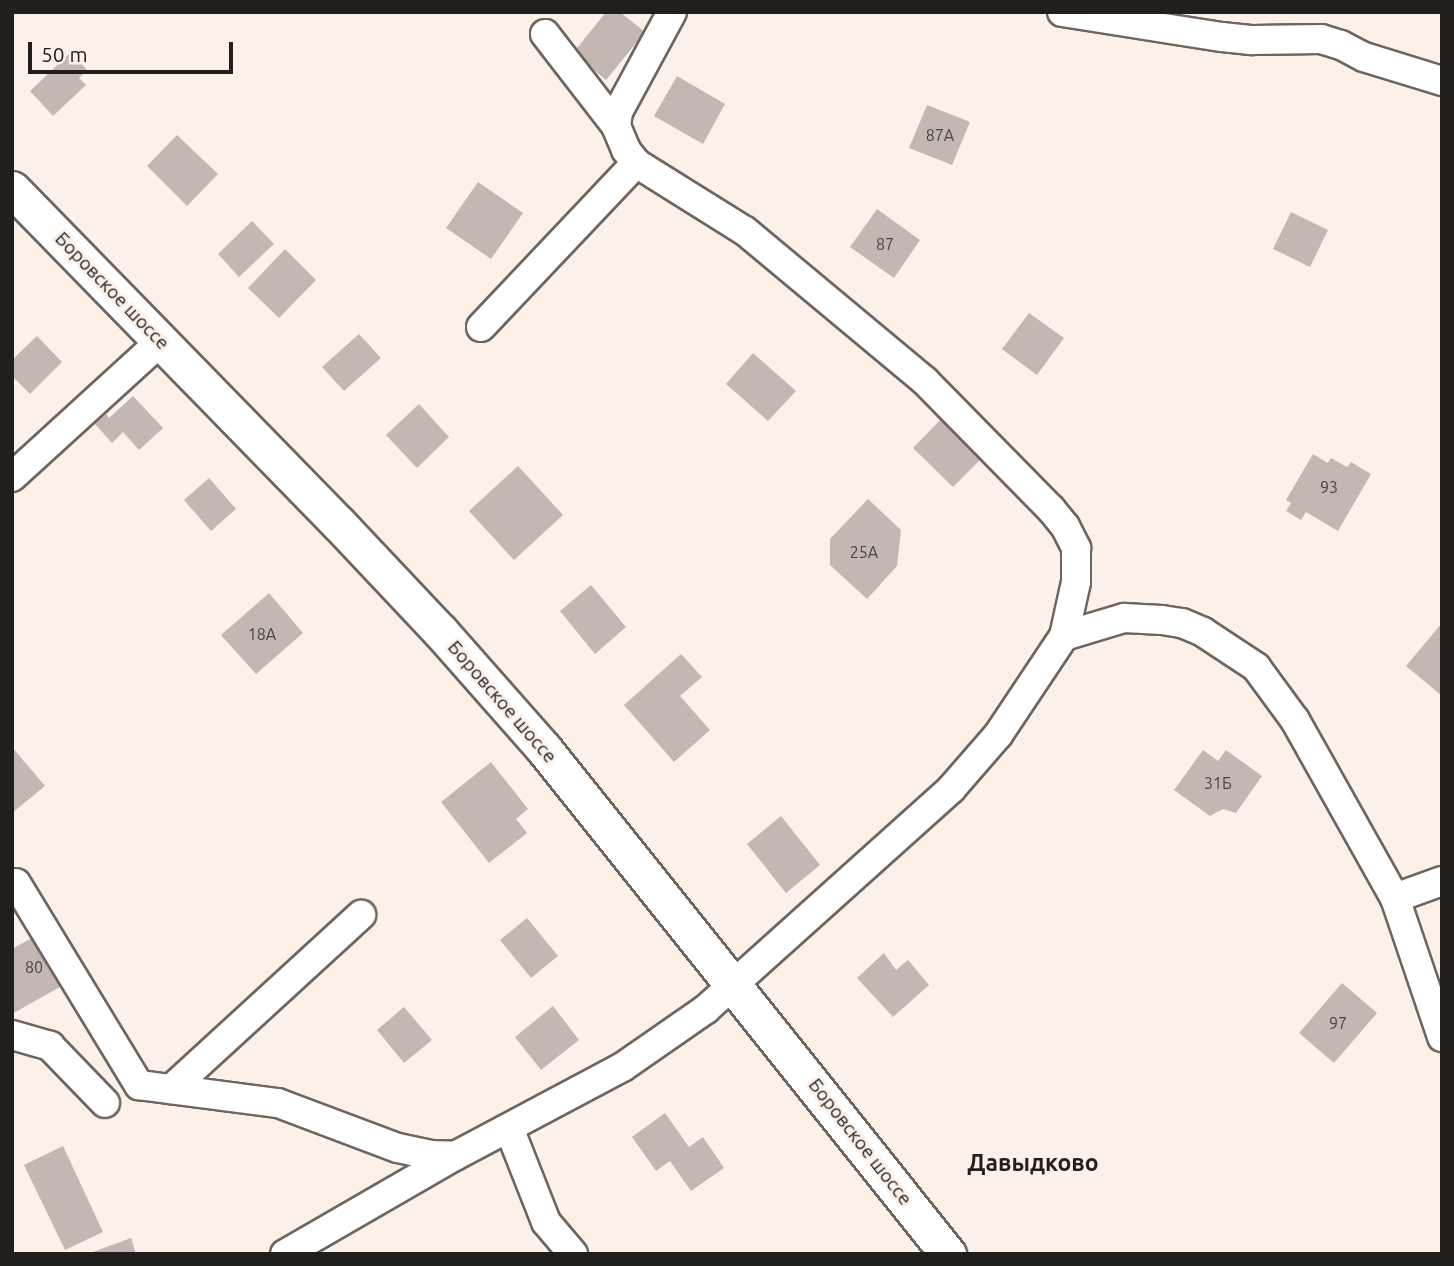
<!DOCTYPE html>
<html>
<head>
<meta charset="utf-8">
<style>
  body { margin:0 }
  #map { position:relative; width:1454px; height:1266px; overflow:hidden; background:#fcf1e9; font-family:Ubuntu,sans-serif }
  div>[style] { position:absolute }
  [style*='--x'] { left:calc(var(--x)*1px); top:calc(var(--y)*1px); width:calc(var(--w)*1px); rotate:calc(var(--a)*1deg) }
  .building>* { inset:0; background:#c3b8b1 }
  .roads { filter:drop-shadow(2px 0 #6f655f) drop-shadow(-2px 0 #6f655f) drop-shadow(0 2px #6f655f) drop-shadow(0 -2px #6f655f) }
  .minor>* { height:28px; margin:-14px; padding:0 14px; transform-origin:14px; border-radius:14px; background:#fff }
  .major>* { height:35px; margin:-17.5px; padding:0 17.5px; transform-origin:17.5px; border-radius:17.5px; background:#fff }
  span { translate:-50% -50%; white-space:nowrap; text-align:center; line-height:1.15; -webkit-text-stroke:6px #fcf1e9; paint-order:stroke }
  .number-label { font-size:16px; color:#4a4441 }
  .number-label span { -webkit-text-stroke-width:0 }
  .street-label { font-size:19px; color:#221e1c }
  .quarter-label { font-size:23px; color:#221e1c; font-weight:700 }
  .frame { position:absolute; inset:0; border:14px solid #221e1c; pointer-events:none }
  .scale { position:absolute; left:28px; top:42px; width:205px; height:32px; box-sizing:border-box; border:4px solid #221e1c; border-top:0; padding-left:9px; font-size:21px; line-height:24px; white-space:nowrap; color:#221e1c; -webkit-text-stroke:5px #fcf1e9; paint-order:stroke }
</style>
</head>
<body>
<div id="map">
  <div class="building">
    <div style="clip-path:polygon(606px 12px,620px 12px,645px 32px,606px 80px,573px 53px)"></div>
    <div style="clip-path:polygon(71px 52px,87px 70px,79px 78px,86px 85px,53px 116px,30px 91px)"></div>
    <div style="clip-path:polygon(677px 76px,725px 104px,703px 144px,654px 116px)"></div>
    <div style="clip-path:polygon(927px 105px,970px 122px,952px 165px,909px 148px)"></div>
    <div style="clip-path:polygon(177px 135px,218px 174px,187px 206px,147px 166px)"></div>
    <div style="clip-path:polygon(478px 182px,523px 213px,491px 259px,446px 228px)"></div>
    <div style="clip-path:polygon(877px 209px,920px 240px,894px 278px,850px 247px)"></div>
    <div style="clip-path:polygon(1291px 212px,1328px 230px,1310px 267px,1273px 249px)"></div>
    <div style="clip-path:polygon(252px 221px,274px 244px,239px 277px,218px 254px)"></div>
    <div style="clip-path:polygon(285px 249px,316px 280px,279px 318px,248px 288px)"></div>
    <div style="clip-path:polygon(1029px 313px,1064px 338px,1037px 375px,1002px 349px)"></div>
    <div style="clip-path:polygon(359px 334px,381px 358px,344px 391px,322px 367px)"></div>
    <div style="clip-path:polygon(37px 336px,62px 362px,30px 394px,12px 376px,12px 360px)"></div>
    <div style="clip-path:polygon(753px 353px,796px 391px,768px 421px,726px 384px)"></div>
    <div style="clip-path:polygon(133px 396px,163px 428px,139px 450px,123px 432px,112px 443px,95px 424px,106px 414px,109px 418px)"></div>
    <div style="clip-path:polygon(419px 404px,449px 437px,417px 468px,386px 435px)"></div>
    <div style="clip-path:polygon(946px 414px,987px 453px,953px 487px,913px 448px)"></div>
    <div style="clip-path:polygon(1313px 454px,1328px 463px,1331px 458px,1347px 467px,1351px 462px,1371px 474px,1338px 531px,1306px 512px,1301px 520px,1286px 511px,1291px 503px,1286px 500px)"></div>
    <div style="clip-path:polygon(518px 466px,563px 515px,514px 560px,469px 511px)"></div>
    <div style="clip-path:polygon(209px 478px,236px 509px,211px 531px,184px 500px)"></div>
    <div style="clip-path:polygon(868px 499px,901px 530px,897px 566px,867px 599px,830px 565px,830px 539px)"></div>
    <div style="clip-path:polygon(591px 585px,626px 627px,595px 654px,560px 611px)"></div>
    <div style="clip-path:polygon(269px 593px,303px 633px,256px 674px,221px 635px)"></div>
    <div style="clip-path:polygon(1442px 623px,1442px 696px,1406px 666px)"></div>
    <div style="clip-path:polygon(681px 654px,702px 677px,680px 696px,710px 730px,674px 762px,624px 705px)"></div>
    <div style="clip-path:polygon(12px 747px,45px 786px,12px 813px)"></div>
    <div style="clip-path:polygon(1203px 750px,1218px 761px,1226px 750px,1262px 776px,1236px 813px,1223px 809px,1210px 816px,1174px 790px)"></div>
    <div style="clip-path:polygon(491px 762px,528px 809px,516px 819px,527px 833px,489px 863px,441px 802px)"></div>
    <div style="clip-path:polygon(781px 816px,820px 865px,786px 893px,747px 844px)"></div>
    <div style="clip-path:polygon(527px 918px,558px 956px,531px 978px,500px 940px)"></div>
    <div style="clip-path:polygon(37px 935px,65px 984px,12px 1014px,12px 949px)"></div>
    <div style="clip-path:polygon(884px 953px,896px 970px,908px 960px,929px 985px,893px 1017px,857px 978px)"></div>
    <div style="clip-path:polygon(1342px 983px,1377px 1013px,1334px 1063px,1299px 1033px)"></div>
    <div style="clip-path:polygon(553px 1006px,579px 1040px,541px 1070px,515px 1037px)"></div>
    <div style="clip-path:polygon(404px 1007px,432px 1040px,404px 1063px,377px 1030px)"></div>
    <div style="clip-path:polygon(665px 1113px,689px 1147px,703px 1137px,724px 1168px,691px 1191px,670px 1161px,656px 1171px,632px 1137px)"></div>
    <div style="clip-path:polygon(63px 1146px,103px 1232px,65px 1250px,24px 1165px)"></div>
    <div style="clip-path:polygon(131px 1238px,136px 1254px,90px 1254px,90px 1253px)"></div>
  </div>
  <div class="roads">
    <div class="minor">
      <div style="--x:672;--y:12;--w:114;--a:118.4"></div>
      <div style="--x:618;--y:112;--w:14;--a:98"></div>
      <div style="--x:616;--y:126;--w:26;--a:67"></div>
      <div style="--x:626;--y:150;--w:16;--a:52"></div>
      <div style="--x:636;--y:163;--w:128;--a:32"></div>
      <div style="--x:745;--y:231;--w:234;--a:39.8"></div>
      <div style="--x:925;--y:381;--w:180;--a:45.5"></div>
      <div style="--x:1051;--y:509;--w:22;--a:51"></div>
      <div style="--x:1065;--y:526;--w:25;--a:63"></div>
      <div style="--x:1076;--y:548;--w:34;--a:90"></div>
      <div style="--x:1076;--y:582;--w:55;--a:102.5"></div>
      <div style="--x:1062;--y:12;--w:162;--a:8.9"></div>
      <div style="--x:1222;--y:37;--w:31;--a:6"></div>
      <div style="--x:1253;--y:40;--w:68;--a:-0.8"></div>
      <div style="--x:1321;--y:39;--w:21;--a:17"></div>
      <div style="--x:1341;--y:45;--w:26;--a:28"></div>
      <div style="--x:1364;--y:57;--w:82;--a:17.1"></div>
      <div style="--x:545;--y:34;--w:116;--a:52.3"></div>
      <div style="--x:481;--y:327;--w:226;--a:-46.6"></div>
      <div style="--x:12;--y:477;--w:202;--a:-42.4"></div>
      <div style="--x:16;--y:883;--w:237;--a:58.7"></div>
      <div style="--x:139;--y:1085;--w:140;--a:7.4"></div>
      <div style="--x:278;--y:1103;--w:128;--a:20.6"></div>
      <div style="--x:398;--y:1148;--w:34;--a:12"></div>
      <div style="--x:431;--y:1155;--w:24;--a:2"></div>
      <div style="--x:455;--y:1156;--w:191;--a:-28"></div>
      <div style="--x:624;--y:1066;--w:100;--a:-34.8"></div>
      <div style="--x:706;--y:1009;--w:329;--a:-41.9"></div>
      <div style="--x:951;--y:789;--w:72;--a:-49"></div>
      <div style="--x:998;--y:735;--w:119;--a:-56.3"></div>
      <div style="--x:1064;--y:636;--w:63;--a:-16.7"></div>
      <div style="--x:1124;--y:618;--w:38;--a:3"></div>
      <div style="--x:1162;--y:620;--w:20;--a:9"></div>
      <div style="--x:1182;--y:623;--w:23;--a:23"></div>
      <div style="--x:1203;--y:632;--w:64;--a:33.4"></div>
      <div style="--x:1256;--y:667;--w:66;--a:53.7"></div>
      <div style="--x:1295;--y:720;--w:204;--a:60.7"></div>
      <div style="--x:1395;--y:898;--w:147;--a:71.3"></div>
      <div style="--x:1395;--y:898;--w:50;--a:-19.9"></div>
      <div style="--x:12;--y:1035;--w:40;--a:16"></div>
      <div style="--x:50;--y:1046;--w:79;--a:46"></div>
      <div style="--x:171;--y:1089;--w:258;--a:-42.5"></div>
      <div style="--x:509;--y:1128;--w:101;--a:68.5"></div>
      <div style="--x:546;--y:1222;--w:42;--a:49.8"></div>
      <div style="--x:285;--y:1254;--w:196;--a:-30"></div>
    </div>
    <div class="major">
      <div style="--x:12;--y:189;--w:468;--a:45.7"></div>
      <div style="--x:339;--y:524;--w:147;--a:46.7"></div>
      <div style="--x:440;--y:631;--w:157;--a:48.6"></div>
      <div style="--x:544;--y:749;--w:647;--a:51.34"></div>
    </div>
  </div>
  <div class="number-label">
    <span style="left:940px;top:135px">87А</span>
    <span style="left:885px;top:244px">87</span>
    <span style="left:1329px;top:487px">93</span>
    <span style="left:864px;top:552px">25А</span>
    <span style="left:262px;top:634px">18А</span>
    <span style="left:1218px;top:783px">31Б</span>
    <span style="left:34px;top:967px">80</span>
    <span style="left:1338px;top:1023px">97</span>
  </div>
  <div class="street-label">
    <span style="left:112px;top:291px;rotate:46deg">Боровское шоссе</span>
    <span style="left:502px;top:702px;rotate:49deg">Боровское шоссе</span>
    <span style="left:860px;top:1142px;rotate:52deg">Боровское шоссе</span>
  </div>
  <div class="quarter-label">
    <span style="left:1033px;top:1163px">Давыдково</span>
  </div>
  <div class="frame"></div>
  <div class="scale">50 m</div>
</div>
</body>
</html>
